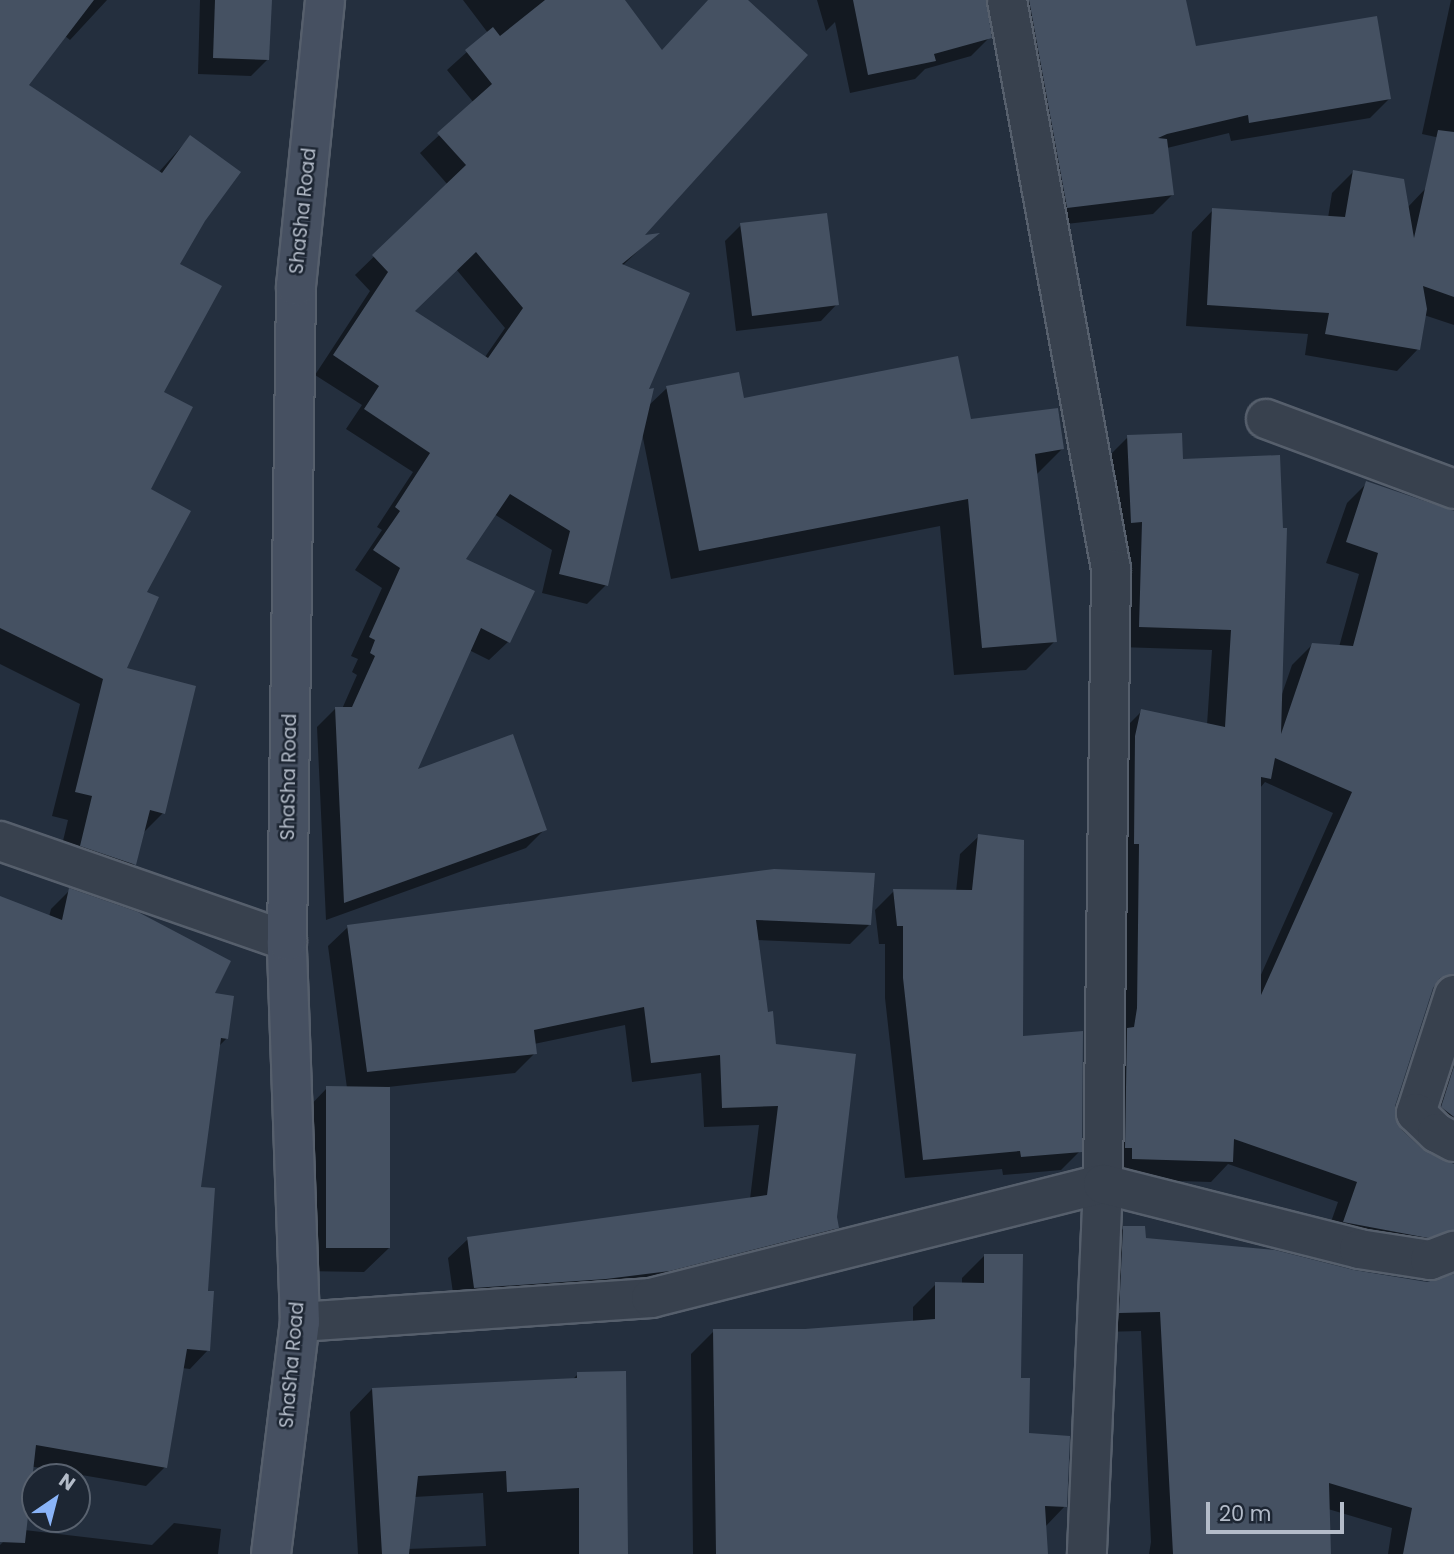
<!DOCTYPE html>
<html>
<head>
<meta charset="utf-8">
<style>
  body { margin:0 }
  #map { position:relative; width:1454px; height:1554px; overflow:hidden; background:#242f3e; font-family:Poppins,sans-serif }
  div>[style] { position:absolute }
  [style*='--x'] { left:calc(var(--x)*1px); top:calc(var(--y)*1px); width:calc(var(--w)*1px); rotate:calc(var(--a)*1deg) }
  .shadow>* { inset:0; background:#0007 }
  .building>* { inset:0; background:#455162 }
  .roads { filter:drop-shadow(2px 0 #565f6c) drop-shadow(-2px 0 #565f6c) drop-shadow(0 2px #565f6c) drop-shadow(0 -2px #565f6c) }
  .street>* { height:38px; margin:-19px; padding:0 19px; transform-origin:19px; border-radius:19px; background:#38414e }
  .secondary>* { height:38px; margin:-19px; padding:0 19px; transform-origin:19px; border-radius:19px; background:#465061 }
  span { translate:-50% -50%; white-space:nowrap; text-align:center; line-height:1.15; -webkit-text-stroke:5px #1d2633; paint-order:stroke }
  .street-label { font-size:19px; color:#b4bcc9 }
  .north { position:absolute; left:21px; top:1463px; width:70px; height:70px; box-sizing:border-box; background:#1d2633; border:2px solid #59626f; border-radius:50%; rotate:35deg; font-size:19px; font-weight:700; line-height:28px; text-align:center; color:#b4bcc9 }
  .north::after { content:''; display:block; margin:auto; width:24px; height:32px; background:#8ab4f8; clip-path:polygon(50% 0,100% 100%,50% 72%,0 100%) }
  .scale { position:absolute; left:1206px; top:1502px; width:138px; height:32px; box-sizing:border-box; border:4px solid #b4bcc9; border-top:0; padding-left:9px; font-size:21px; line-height:24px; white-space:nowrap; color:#b4bcc9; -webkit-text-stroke:5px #1d2633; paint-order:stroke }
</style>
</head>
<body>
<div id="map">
  <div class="shadow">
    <div style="clip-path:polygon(0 0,107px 0,70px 40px,65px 36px,26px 86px,158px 173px,190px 137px,204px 220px,178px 265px,148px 490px,145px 593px,124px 670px,163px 813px,141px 835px,134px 864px,110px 889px,56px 870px,68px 820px,52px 816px,80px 704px,0 664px)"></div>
    <div style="clip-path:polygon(200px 0,270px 0,268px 59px,251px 76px,198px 74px)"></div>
    <div style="clip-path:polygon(evenodd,463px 0,623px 0,662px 52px,709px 0,745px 0,641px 237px,655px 235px,622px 266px,648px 406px,667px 388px,743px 400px,970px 421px,1062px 449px,1036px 475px,1055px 641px,1026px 670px,954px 675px,940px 526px,671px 579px,642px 433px,606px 585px,587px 604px,542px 593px,552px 550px,494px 514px,463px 560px,508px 642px,489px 660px,469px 650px,414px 772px,545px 829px,526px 848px,326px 920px,317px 727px,335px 709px,342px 709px,357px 675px,352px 672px,358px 659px,351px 656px,382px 588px,355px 570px,382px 530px,377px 527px,413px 472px,346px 429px,362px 405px,315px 375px,370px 291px,355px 275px,448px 185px,420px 153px,474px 103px,447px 70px,488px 33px,463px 0,456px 269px,505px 328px,485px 357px,412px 312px,456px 269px)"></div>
    <div style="clip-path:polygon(817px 0,984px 0,990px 37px,971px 56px,925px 69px,915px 79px,850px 93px,835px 22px,826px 31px)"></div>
    <div style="clip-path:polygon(998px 0,1184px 0,1195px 48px,1389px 99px,1370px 118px,1231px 141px,1229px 133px,1167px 148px,1172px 195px,1153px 214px,1049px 226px)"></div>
    <div style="clip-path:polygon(1451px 0,1454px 0,1454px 141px,1422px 134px)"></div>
    <div style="clip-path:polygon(1353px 172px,1408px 207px,1426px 188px,1454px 198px,1454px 325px,1424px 315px,1418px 349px,1397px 371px,1305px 355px,1308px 334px,1186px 326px,1192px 232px,1213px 210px,1328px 218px,1332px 193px)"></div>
    <div style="clip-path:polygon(741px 225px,837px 304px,821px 321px,736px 331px,725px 241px)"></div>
    <div style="clip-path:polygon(evenodd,1128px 437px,1181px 461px,1281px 697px,1292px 665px,1312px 645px,1339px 647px,1359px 574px,1326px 563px,1347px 503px,1367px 483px,1454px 513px,1454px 920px,1393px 1106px,1393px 1120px,1421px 1150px,1454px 1165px,1454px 1263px,1324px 1242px,1338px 1202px,1228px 1164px,1211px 1182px,1112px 1179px,1121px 732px,1142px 711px,1207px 725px,1212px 650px,1119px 647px,1108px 457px,1128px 437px,1265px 782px,1333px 813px,1260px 977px,1260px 788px,1265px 782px)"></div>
    <div style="clip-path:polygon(979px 836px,1021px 1038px,1080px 1151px,1061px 1170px,1003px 1175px,1002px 1169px,905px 1178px,885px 998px,885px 944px,879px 944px,875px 910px,894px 891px,956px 892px,960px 854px)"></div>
    <div style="clip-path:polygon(774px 871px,870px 924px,850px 944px,756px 940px,766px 1013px,775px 1046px,835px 1217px,837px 1227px,818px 1247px,649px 1289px,455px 1307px,448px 1258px,468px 1239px,750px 1199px,759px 1125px,704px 1127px,701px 1073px,632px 1082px,625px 1025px,534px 1044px,535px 1053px,515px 1073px,388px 1087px,389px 1248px,364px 1272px,302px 1271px,303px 1113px,327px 1088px,347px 1088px,328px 946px,348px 927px)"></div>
    <div style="clip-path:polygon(70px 890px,212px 995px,227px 1038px,218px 1047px,199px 1189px,208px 1350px,190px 1369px,182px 1368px,165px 1467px,146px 1486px,17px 1464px,0 1406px,0 907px,49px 917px,51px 909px)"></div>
    <div style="clip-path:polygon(1454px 1029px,1454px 1156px,1422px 1127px)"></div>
    <div style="clip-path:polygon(1124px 1228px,1144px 1240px,1427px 1283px,1454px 1275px,1454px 1554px,1388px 1554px,1392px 1528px,1328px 1509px,1330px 1554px,1149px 1554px,1151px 1542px,1141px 1331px,1100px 1332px,1103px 1248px)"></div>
    <div style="clip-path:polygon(985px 1255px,1020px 1380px,1028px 1435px,1065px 1506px,1045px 1527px,1046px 1554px,693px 1554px,691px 1354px,714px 1331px,805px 1331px,913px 1322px,913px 1307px,936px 1284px,962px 1285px,962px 1278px)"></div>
    <div style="clip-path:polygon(evenodd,578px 1374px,627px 1554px,358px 1554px,350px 1412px,372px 1389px,572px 1380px,578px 1374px,483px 1493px,486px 1546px,407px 1549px,414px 1497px,483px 1493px)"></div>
    <div style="clip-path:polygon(174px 1523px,221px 1529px,218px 1554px,0 1554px,0 1545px,16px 1529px,152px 1545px)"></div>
  </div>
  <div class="building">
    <div style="clip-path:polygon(0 0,94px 0,29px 85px,162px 173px,190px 135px,241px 172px,205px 221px,180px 264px,222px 286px,164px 392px,193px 407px,151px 489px,191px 511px,147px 592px,159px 597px,127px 668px,196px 686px,165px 814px,150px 810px,136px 865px,80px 846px,92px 796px,75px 792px,103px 679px,0 628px)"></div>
    <div style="clip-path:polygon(215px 0,272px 0,269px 60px,213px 58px)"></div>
    <div style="clip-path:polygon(evenodd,545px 0,625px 0,662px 50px,708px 0,748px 0,808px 55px,645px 235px,660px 233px,622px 264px,690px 293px,649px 389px,654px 388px,608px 586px,559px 574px,570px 531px,510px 494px,466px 559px,535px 591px,510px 643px,481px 628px,418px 769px,513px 734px,547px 830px,344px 903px,335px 707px,352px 707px,375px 656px,370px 653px,375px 640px,369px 637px,400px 568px,373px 550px,400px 511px,395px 507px,430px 453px,364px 409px,379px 386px,333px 355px,388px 272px,372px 255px,466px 165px,437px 133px,492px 84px,465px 50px,493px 27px,500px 36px,545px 0,476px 252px,523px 308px,488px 358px,415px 311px,476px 252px)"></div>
    <div style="clip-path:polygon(853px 0,986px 0,992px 38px,934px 54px,936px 61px,868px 75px)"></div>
    <div style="clip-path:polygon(1029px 0,1186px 0,1196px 46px,1377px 16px,1391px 99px,1249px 123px,1248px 115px,1167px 134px,1158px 138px,1167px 139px,1174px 195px,1067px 208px)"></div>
    <div style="clip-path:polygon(1438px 130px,1454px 132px,1454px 297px,1423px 286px,1427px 309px,1420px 350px,1325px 334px,1329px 313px,1207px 305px,1212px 208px,1345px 217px,1353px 170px,1404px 179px,1414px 238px)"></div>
    <div style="clip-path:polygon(827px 213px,839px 305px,752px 316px,740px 223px)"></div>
    <div style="clip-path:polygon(958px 356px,971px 419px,1058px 408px,1064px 449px,1035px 454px,1057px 642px,982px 648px,968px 499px,699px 551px,666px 386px,739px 372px,744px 398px)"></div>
    <div style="clip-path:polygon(evenodd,1182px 433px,1183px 459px,1280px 455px,1283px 528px,1287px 528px,1281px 734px,1312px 643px,1353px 646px,1378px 553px,1346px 542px,1366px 481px,1454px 511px,1454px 974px,1440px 978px,1433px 988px,1395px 1106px,1395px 1118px,1401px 1129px,1422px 1149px,1454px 1164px,1454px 1230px,1428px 1238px,1343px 1222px,1357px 1182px,1234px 1139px,1233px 1162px,1132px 1159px,1132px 1148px,1125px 1148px,1127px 1028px,1134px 1027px,1137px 1008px,1139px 844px,1134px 844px,1135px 736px,1141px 709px,1225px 727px,1231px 630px,1139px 627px,1142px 522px,1131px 523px,1127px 435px,1182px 433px,1275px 758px,1352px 792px,1261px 995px,1261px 777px,1271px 779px,1275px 758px)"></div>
    <div style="clip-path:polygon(978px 834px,1024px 840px,1023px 1036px,1083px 1031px,1082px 1152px,1021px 1157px,1020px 1151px,923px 1160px,903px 978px,903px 926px,897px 926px,893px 889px,972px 890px)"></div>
    <div style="clip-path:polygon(774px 869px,875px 873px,871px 925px,756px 920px,768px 1012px,773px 1011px,776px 1044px,856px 1054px,837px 1217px,839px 1228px,670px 1271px,606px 1279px,474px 1288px,467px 1237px,767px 1195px,778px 1106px,722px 1108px,720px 1055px,651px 1063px,644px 1007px,534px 1030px,537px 1054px,367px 1072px,347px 925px)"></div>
    <div style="clip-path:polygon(69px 888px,138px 912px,231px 961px,215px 993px,234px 996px,228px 1039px,221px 1038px,201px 1187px,215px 1188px,208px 1291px,214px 1291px,210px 1351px,187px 1349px,167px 1468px,36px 1445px,25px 1543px,0 1542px,0 896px,62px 920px)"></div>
    <div style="clip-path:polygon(1454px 1066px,1454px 1117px,1441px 1107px)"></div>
    <div style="clip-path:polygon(326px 1086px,390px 1087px,390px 1248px,326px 1248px)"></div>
    <div style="clip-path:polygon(1123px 1226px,1145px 1226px,1146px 1238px,1275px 1250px,1354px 1270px,1427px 1282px,1454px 1274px,1454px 1554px,1403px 1554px,1412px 1508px,1329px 1483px,1331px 1554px,1173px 1554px,1160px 1312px,1119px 1313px)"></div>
    <div style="clip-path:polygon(984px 1254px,1023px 1254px,1021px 1378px,1030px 1378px,1029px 1433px,1070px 1436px,1067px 1507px,1045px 1506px,1048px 1554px,716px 1554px,713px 1329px,805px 1329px,935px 1319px,935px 1282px,984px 1283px)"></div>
    <div style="clip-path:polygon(626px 1371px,628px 1554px,579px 1554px,579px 1488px,507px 1492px,506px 1471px,418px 1476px,409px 1554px,382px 1554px,372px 1388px,577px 1378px,577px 1372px)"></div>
  </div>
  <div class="roads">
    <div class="street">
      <div style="--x:1007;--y:0;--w:578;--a:79.64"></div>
      <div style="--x:1111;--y:569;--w:615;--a:90.75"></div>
      <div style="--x:1103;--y:1184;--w:370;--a:92.5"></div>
      <div style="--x:1266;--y:419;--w:201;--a:20.4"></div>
      <div style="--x:0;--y:841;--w:304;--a:19.2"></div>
      <div style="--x:1454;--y:995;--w:124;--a:107.9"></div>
      <div style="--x:1416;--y:1113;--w:29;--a:44"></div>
      <div style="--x:1437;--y:1133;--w:19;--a:28"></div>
      <div style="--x:300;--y:1322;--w:352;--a:-3.9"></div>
      <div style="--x:651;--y:1298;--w:466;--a:-14.2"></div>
      <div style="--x:1103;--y:1184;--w:264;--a:14.2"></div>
      <div style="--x:1359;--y:1249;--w:72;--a:8.8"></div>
      <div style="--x:1430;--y:1260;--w:26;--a:-21"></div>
    </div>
    <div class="secondary">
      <div style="--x:271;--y:1554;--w:234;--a:-82.9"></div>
      <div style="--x:300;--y:1322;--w:381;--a:-92"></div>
      <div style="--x:287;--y:941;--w:655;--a:-89.21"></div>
      <div style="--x:296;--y:286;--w:287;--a:-84.2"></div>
    </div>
  </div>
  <div class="street-label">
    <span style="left:303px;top:211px;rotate:-84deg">ShaSha Road</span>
    <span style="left:289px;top:777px;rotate:-89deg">ShaSha Road</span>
    <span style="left:292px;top:1365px;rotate:-85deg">ShaSha Road</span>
  </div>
  <div class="north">N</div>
  <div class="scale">20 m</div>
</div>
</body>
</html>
